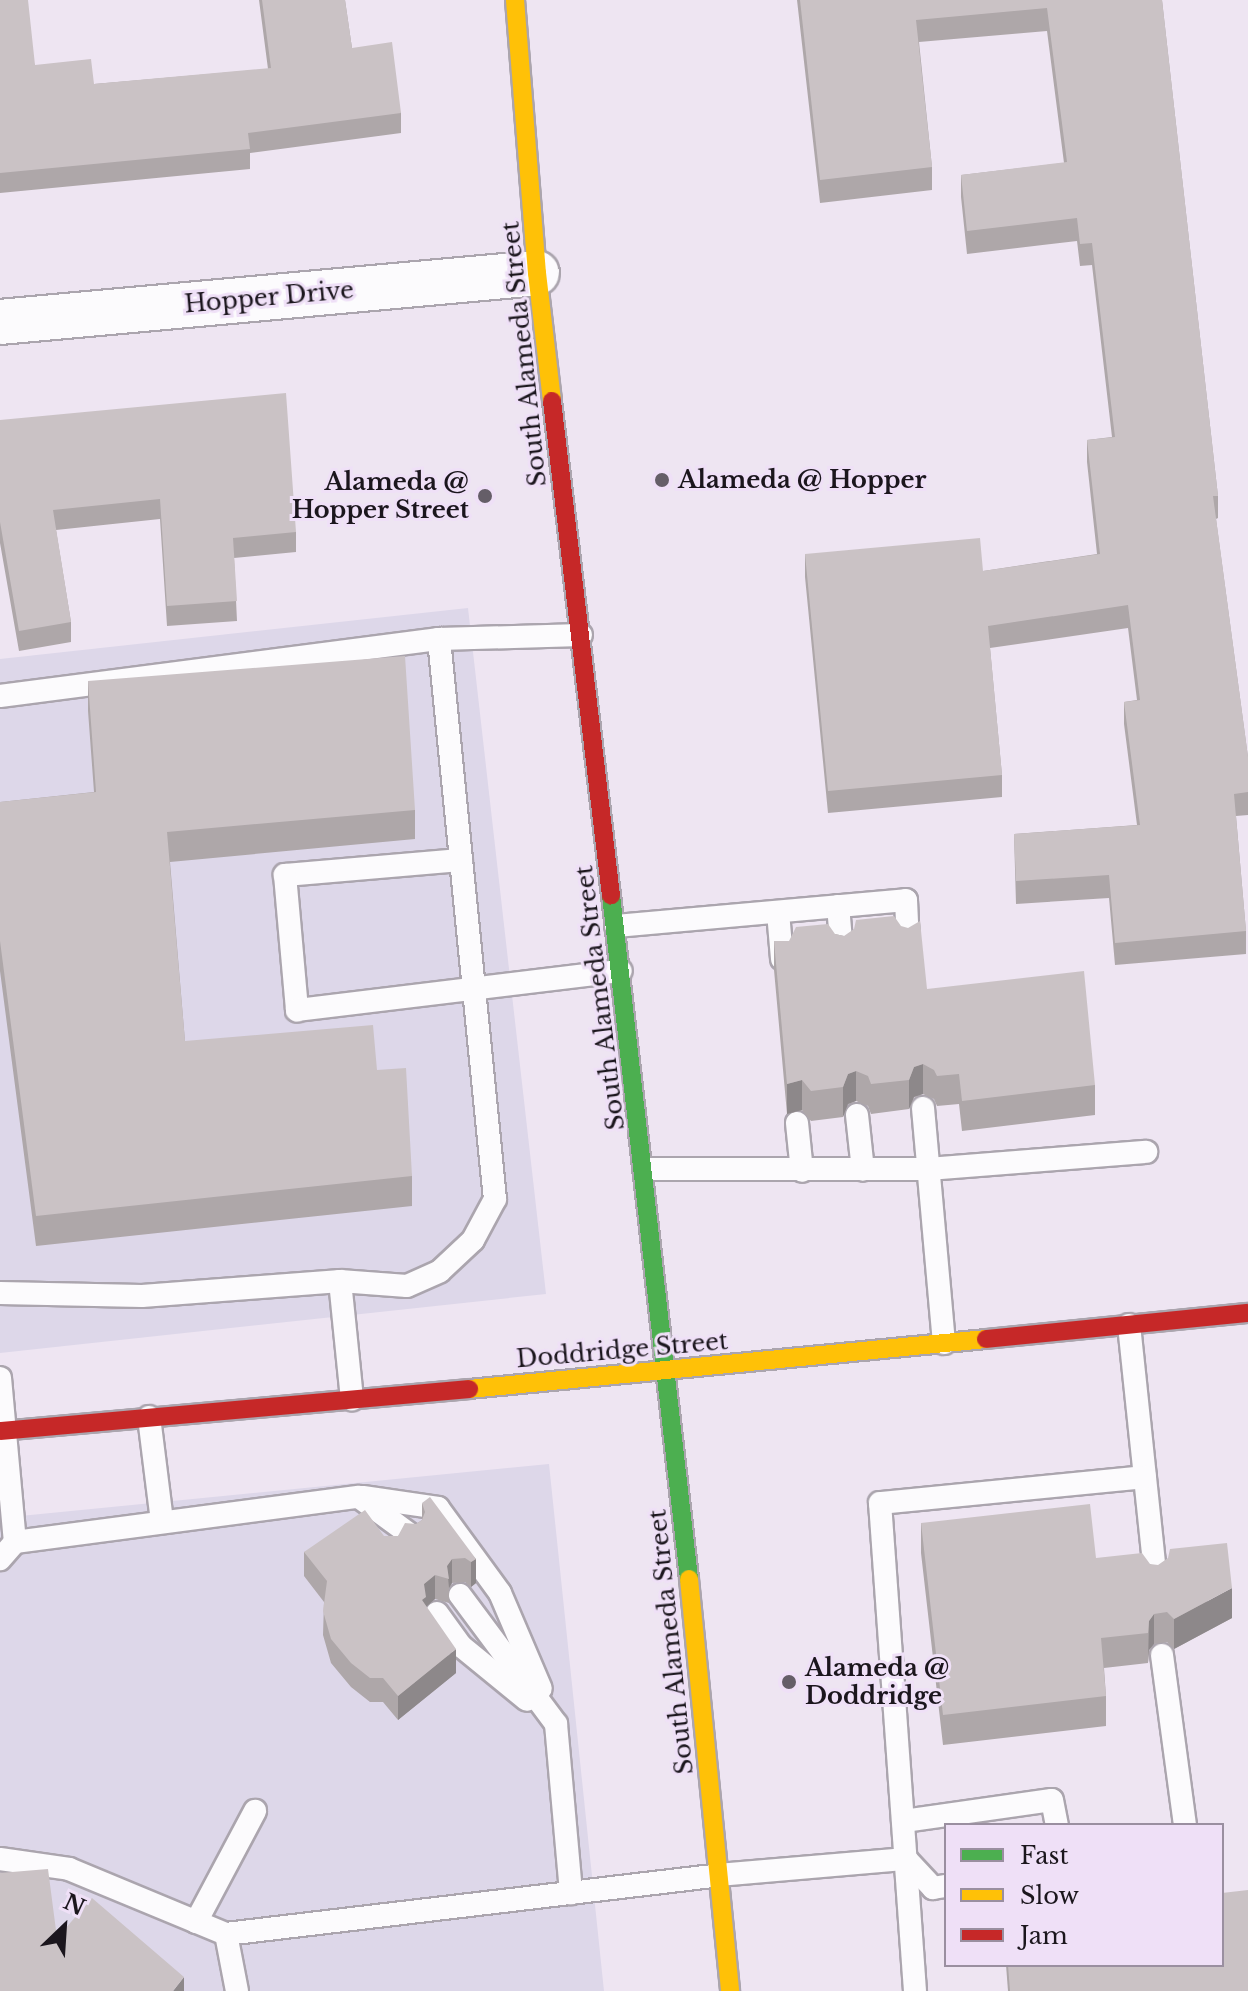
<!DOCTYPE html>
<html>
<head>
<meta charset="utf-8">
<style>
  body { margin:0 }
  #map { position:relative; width:1248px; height:1991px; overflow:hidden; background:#eee5f2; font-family:"Libre Baskerville",serif }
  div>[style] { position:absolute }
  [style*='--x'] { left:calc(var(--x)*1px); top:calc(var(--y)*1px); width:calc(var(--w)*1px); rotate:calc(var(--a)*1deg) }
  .commercial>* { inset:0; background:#ddd7e9 }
  .roads { filter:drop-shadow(2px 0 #aba5ae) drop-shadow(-2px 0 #aba5ae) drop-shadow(0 2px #aba5ae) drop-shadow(0 -2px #aba5ae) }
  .lane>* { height:22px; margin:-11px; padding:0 11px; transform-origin:11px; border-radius:11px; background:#fcfbfd }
  .street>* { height:44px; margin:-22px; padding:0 22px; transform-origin:22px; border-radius:22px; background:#fcfbfd }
  .fast>* { height:18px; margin:-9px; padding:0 9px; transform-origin:9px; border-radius:9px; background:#4caf50 }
  .slow>* { height:18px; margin:-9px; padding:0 9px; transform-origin:9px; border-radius:9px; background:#ffc107 }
  .jam>* { height:18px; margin:-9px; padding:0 9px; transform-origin:9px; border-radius:9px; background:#c62828 }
  .wall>* { inset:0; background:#aea7a9 }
  .shaded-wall>* { inset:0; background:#8d888a }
  .building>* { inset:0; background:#cac2c5 }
  .dots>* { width:22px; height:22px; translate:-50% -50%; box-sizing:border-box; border:4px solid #efe0f7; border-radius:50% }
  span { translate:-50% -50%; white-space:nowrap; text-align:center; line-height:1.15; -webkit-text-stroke:6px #efe0f7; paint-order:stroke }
  .street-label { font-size:24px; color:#1b161d }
  .poi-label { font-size:24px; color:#1b161d; font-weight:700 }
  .left { translate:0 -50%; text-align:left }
  .right { translate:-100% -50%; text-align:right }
  .legend { position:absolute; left:944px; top:1823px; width:280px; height:144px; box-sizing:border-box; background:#efe0f7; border:2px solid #9a8fa0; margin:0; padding:10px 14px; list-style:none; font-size:24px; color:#1b161d }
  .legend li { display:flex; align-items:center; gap:16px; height:40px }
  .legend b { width:40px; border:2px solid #9a8fa0 }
  .north { position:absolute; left:24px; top:1887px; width:80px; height:80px; -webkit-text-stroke:6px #efe0f7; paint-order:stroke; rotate:25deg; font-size:22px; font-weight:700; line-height:32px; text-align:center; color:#1b161d }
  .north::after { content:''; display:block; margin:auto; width:28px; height:36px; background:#1b161d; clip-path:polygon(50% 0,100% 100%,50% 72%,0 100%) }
</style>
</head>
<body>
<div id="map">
  <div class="commercial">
    <div style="clip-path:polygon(468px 608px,546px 1294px,0 1353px,0 659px)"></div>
    <div style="clip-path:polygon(549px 1464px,604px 1991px,0 1991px,0 1518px)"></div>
  </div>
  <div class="roads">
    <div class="lane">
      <div style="--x:0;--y:696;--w:443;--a:-7.4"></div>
      <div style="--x:439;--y:639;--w:142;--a:-1.6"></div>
      <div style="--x:461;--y:860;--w:177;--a:175.1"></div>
      <div style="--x:285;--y:875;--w:136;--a:84.9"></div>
      <div style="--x:297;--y:1010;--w:326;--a:-6.9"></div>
      <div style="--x:838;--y:906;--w:46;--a:85"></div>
      <div style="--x:778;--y:912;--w:47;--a:85.1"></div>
      <div style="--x:616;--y:926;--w:291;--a:-5.1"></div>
      <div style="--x:906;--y:900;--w:44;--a:87.4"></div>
      <div style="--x:923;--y:1108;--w:236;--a:84.9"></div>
      <div style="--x:857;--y:1115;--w:55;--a:83.8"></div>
      <div style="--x:797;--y:1123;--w:48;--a:84.1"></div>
      <div style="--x:645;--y:1169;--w:283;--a:0"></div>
      <div style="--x:928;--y:1169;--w:219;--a:-4.5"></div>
      <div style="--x:340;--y:1281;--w:67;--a:4.3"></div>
      <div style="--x:407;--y:1286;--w:36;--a:-24"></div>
      <div style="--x:440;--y:1271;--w:45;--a:-43.2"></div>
      <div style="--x:473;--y:1240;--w:47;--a:-61.8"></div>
      <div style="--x:495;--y:1199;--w:563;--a:-95.71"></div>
      <div style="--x:0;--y:1293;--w:142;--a:1.2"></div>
      <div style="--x:142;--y:1296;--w:199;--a:-4.3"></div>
      <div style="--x:340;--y:1281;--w:119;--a:84.2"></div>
      <div style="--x:1129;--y:1325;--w:257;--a:84"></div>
      <div style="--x:0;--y:1378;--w:165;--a:84.8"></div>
      <div style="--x:15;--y:1542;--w:23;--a:131"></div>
      <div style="--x:149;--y:1417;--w:105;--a:82.9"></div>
      <div style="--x:363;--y:1497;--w:76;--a:8.3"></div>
      <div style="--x:438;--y:1508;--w:105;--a:53.9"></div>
      <div style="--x:500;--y:1593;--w:104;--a:66.9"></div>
      <div style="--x:15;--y:1542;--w:347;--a:-7.5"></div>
      <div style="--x:359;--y:1497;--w:64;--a:36.2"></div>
      <div style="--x:460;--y:1595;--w:161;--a:53.3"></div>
      <div style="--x:556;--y:1724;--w:170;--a:84.9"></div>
      <div style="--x:437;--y:1613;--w:41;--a:54"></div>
      <div style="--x:461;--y:1646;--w:85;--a:39.3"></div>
      <div style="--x:1162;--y:1655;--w:172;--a:82.3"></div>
      <div style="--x:904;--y:1821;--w:149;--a:-8.1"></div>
      <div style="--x:1052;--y:1800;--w:25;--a:79"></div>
      <div style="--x:0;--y:1859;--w:70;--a:8.2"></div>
      <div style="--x:69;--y:1869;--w:170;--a:22.5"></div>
      <div style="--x:226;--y:1934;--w:58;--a:79.1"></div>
      <div style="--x:196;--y:1922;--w:126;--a:-62"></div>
      <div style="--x:226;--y:1934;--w:496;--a:-6.8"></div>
      <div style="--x:718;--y:1875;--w:189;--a:-4.9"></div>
      <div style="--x:906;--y:1859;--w:40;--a:47"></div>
      <div style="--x:933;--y:1888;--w:13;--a:-9"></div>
      <div style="--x:915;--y:1991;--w:489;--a:-94.1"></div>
      <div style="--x:880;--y:1503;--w:266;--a:-5.6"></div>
    </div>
    <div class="street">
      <div style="--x:0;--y:322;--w:539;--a:-5.21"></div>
    </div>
    <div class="fast">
      <div style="--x:611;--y:895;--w:688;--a:83.49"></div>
    </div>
    <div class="slow">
      <div style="--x:515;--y:0;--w:274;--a:85.4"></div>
      <div style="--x:537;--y:273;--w:129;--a:83.3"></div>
      <div style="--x:469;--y:1389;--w:519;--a:-5.52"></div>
      <div style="--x:689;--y:1579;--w:414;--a:84.3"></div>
    </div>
    <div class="jam">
      <div style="--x:552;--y:401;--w:498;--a:83.2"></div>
      <div style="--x:986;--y:1339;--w:263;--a:-5.7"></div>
      <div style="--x:0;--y:1431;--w:471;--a:-5.1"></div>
    </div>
  </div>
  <div class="wall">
    <div style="clip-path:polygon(0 0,35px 65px,94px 84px,268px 69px,259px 0,345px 0,352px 48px,401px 113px,401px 133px,250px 153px,250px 169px,0 193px)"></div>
    <div style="clip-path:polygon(797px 0,1162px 0,1218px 496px,1218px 518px,1216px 519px,1248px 757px,1248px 815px,1236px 816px,1246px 931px,1246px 954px,1115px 965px,1109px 898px,1016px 904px,1014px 834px,1137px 825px,1124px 724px,1124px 702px,1137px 700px,1128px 628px,990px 648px,1002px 775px,1002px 797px,828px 813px,805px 577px,805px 554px,983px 571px,1097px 554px,1087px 462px,1087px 440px,1112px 437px,1092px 265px,1080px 266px,1077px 241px,967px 254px,961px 197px,961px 175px,1064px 163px,1047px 31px,919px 42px,932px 167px,932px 190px,820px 203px)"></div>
    <div style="clip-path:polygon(0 420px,296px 532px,296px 552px,234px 558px,237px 621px,167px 626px,160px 519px,56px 530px,71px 622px,71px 642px,19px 651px,0 543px)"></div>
    <div style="clip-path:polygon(88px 681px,415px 810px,415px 839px,170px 862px,185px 1041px,377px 1070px,412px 1176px,412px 1206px,36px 1246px,0 971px,0 802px,94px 792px,88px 711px)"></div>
    <div style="clip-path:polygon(835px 934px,844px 936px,927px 989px,1095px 1085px,1095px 1115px,962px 1131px,959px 1104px,937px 1106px,934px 1099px,923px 1094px,914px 1097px,909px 1109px,871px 1114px,868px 1106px,856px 1101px,848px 1104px,843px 1117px,811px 1121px,802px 1110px,787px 1114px,774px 970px,774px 941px,789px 941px)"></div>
    <div style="clip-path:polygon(422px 1503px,476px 1559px,476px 1583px,471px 1587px,465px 1582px,452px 1583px,449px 1588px,449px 1603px,435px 1599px,426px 1606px,456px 1673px,398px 1720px,383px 1702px,370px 1702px,351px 1687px,331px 1663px,323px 1635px,324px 1602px,304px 1576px,304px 1552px,384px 1536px,398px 1536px,422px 1520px)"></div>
    <div style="clip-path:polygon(921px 1523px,1096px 1558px,1150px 1564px,1232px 1618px,1174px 1649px,1167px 1642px,1154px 1644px,1149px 1650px,1148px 1663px,1104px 1668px,1106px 1696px,1106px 1726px,943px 1745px,921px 1553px)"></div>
    <div style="clip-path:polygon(1006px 1965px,1222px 1965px,1248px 1991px,1008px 1991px)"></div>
  </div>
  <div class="shaded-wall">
    <div style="clip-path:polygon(923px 1064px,923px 1094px,914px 1097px,909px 1109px,909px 1080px,914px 1067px)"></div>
    <div style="clip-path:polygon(856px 1071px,856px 1101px,848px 1104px,843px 1117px,843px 1087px,848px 1074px)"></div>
    <div style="clip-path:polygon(802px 1080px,802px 1110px,787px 1114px,787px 1084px)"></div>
    <div style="clip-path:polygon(452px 1559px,452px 1583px,449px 1588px,447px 1566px)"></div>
    <div style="clip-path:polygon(476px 1559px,476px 1583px,471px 1587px,471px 1562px)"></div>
    <div style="clip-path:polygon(435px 1575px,435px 1599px,426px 1607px,422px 1600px,424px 1584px)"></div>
    <div style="clip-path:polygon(1232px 1588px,1232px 1618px,1174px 1649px,1174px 1619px)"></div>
    <div style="clip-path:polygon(1154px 1614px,1154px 1644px,1149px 1650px,1148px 1663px,1149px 1621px)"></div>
    <div style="clip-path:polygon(456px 1649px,456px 1673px,398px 1720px,398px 1696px)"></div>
    <div style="clip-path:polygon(184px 1977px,184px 1991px,173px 1991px)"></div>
  </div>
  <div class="building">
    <div style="clip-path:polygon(0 0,28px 0,35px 65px,91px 59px,94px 84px,271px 68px,262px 0,345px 0,352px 48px,392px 42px,401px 113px,248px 133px,250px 149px,0 173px)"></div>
    <div style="clip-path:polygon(800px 0,1162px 0,1218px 496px,1213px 496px,1248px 757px,1248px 792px,1234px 794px,1246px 931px,1115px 943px,1109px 875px,1016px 881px,1014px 834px,1140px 825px,1124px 702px,1140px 700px,1128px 605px,988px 626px,1002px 775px,828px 791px,805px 554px,980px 538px,983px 571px,1100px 554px,1087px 440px,1115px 437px,1092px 243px,1080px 244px,1077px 218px,967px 231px,961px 175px,1067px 162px,1047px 8px,916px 20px,932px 167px,820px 180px)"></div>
    <div style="clip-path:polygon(286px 393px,296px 532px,233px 538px,237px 601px,167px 606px,160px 499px,53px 510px,71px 622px,19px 631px,0 522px,0 420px)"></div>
    <div style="clip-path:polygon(405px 656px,415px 810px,167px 832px,185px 1041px,373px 1025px,377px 1070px,406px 1068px,412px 1176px,36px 1216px,0 941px,0 802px,96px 792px,88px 681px)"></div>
    <div style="clip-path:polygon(894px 916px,901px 926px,908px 928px,920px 921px,927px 989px,1084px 971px,1095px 1085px,962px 1101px,959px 1074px,937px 1076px,934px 1070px,923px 1064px,914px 1067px,909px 1080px,871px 1084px,868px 1076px,856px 1071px,848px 1074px,843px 1087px,811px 1091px,802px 1080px,787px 1084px,774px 941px,789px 941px,796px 927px,828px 924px,835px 934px,844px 936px,854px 929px,856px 920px)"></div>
    <div style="clip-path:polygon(430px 1497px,476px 1559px,471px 1562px,465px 1558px,452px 1559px,447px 1566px,449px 1579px,435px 1575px,424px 1584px,426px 1597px,422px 1600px,456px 1649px,398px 1696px,383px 1678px,370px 1678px,351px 1663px,331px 1639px,323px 1611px,327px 1581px,304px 1552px,365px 1510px,384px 1536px,398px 1536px,405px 1523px,416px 1524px,422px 1520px,425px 1512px,422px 1503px)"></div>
    <div style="clip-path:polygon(1090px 1504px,1096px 1558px,1142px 1553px,1150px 1564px,1158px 1565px,1168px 1558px,1170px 1549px,1227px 1543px,1232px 1588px,1174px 1619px,1167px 1612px,1154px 1614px,1149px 1621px,1148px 1633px,1101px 1638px,1106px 1696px,943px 1715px,921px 1523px)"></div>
    <div style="clip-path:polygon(48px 1869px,57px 1938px,92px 1898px,184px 1977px,173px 1991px,0 1991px,0 1873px)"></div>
    <div style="clip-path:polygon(1248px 1890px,1248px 1991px,1010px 1991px,1008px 1965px,1222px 1965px,1222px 1893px)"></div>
  </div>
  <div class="dots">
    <div style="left:662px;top:480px;background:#655e68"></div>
    <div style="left:485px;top:496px;background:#655e68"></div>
    <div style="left:789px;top:1682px;background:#655e68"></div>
  </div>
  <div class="street-label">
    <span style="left:269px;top:297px;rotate:-5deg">Hopper Drive</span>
    <span style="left:524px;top:354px;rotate:-96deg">South Alameda Street</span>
    <span style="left:600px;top:998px;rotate:-97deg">South Alameda Street</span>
    <span style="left:622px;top:1350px;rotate:-5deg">Doddridge Street</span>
    <span style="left:671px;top:1642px;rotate:-96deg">South Alameda Street</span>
  </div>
  <div class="poi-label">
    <span class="left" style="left:678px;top:480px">Alameda @ Hopper</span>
    <span class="right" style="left:469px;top:496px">Alameda @<br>Hopper Street</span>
    <span class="left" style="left:805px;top:1682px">Alameda @<br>Doddridge</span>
  </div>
  <ul class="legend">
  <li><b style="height:10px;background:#4caf50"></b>Fast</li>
  <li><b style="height:10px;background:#ffc107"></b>Slow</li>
  <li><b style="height:10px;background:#c62828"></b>Jam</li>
  </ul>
  <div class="north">N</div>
</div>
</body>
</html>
